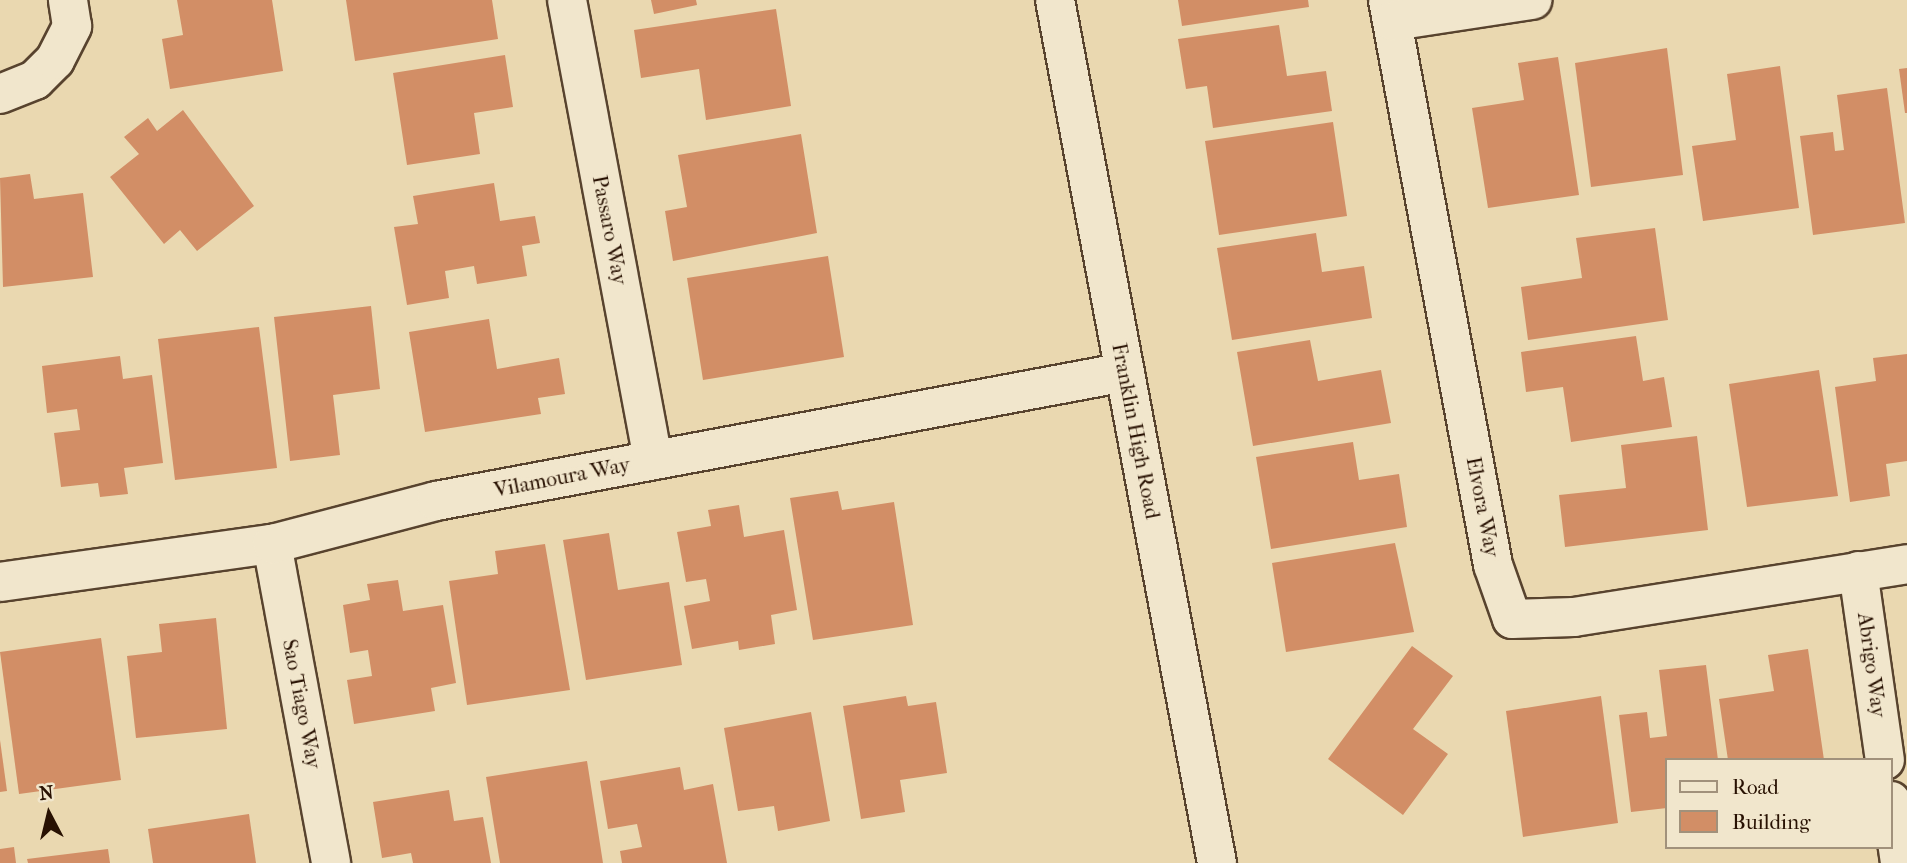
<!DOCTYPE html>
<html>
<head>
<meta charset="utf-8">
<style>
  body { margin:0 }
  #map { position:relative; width:1907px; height:863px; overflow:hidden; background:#ead8b0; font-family:"IM FELL French Canon",serif }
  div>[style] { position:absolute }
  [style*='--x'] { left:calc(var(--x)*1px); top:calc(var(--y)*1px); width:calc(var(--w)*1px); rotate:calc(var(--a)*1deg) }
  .building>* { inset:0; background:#d28e66 }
  .roads { filter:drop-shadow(2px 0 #58432e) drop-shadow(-2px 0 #58432e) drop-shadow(0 2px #58432e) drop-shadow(0 -2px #58432e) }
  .minor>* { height:38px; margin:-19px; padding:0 19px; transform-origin:19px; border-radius:19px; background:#f1e6cc }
  .tertiary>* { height:38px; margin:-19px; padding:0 19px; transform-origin:19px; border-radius:19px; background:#f1e6cc }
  span { translate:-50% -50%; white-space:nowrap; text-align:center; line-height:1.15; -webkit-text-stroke:7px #f1e6cc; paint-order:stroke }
  .street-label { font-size:21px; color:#281102 }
  .legend { position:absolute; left:1665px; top:758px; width:228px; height:91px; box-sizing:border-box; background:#f1e6cc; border:2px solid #a1917b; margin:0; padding:9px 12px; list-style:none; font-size:21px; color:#281102 }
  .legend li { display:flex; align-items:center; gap:14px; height:35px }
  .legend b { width:35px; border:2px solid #a1917b }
  .north { position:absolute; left:14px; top:779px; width:70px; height:70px; -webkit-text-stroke:5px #f1e6cc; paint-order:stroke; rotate:353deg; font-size:19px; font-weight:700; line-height:28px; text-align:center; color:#281102 }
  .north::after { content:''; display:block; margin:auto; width:24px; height:32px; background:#281102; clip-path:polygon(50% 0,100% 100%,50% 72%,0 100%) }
</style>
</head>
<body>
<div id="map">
  <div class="building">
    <div style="clip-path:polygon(177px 0,272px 0,283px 71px,170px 89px,162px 39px,183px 35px)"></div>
    <div style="clip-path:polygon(346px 0,492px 0,498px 39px,355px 61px)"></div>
    <div style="clip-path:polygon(651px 0,696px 0,697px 5px,654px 14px)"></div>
    <div style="clip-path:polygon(1178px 0,1308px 0,1309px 7px,1182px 26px)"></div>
    <div style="clip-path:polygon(776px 9px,791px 106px,706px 120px,699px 69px,641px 78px,634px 30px)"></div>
    <div style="clip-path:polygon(1279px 25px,1287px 76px,1326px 71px,1332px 111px,1213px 128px,1207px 86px,1186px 89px,1178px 39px)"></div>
    <div style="clip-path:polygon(1667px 48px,1683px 175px,1591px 187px,1575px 63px)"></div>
    <div style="clip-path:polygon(505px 55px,513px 107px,474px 113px,480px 154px,407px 165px,393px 73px)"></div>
    <div style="clip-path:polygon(1558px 57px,1579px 195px,1488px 208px,1472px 108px,1524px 100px,1518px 63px)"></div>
    <div style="clip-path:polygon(1780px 66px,1799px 208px,1703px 221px,1692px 146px,1736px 140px,1727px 74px)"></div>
    <div style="clip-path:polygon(1907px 68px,1907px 113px,1905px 113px,1899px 69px)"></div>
    <div style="clip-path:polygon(1887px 88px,1905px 223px,1813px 235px,1800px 136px,1833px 132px,1835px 151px,1844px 150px,1837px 95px)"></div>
    <div style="clip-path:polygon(183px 110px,254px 206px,197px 251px,180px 230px,164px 244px,110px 177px,139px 154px,124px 137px,148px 118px,157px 131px)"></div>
    <div style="clip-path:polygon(1333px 122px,1347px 216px,1219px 235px,1205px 141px)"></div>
    <div style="clip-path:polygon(801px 134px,817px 233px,673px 261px,665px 211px,687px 207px,678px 155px)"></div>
    <div style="clip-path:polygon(30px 174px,34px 199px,83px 193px,93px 277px,3px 287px,0 178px)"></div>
    <div style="clip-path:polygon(494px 183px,500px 221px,535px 216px,540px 243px,522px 246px,527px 276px,477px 284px,474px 266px,445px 271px,449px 298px,407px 305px,394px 227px,418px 224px,413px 196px)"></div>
    <div style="clip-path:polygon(1655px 228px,1668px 320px,1528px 340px,1521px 287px,1582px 278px,1576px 238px)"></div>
    <div style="clip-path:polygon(1316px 233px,1322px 272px,1364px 266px,1372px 318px,1232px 340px,1217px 248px)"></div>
    <div style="clip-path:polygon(828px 256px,844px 357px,703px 380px,687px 278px)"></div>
    <div style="clip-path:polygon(371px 306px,380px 389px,333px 395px,340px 455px,290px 461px,274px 317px)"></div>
    <div style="clip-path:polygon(489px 319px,497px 369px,559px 358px,565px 394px,538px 398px,541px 414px,425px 432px,409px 332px)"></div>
    <div style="clip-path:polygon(259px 327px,277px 468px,175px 480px,158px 339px)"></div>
    <div style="clip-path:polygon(1636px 336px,1643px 381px,1664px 377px,1672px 427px,1571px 442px,1563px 387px,1526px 392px,1521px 352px)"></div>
    <div style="clip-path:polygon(1310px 340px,1318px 381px,1381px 370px,1391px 423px,1253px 446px,1237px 352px)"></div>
    <div style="clip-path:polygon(1907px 354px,1907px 461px,1886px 464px,1890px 496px,1850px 502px,1835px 387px,1876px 381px,1873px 358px)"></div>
    <div style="clip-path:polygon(120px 356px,123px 379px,152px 375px,163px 463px,124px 468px,128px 494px,100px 497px,98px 483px,61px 487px,54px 433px,80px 430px,77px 409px,47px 413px,42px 366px)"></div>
    <div style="clip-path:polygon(1819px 370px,1838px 496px,1747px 507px,1729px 384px)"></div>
    <div style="clip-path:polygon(1697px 436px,1708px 530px,1565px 547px,1559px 495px,1626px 488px,1621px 445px)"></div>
    <div style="clip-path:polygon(1353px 442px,1359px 480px,1399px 474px,1407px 527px,1271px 549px,1256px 457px)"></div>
    <div style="clip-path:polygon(838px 491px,842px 510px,894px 502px,913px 625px,813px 640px,790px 498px)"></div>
    <div style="clip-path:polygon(739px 505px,744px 537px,784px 530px,797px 610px,771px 615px,775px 644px,739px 650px,738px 641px,692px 649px,684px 606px,710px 601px,706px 579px,686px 582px,677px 532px,711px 526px,708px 510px)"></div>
    <div style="clip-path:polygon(609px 533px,618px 590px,669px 582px,682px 665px,586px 680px,563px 540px)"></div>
    <div style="clip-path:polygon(1395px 543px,1414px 632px,1286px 652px,1272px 563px)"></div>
    <div style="clip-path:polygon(545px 544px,570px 690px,467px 705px,449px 581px,498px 574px,495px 551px)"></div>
    <div style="clip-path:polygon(398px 580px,403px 611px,443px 605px,456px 683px,431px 688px,435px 711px,354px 724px,347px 680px,372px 676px,368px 650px,350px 653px,343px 605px,370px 600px,367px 584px)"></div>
    <div style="clip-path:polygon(216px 618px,227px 729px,136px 738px,127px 656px,162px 652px,159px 624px)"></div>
    <div style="clip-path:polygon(101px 638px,121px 780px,19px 794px,0 652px)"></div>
    <div style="clip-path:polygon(1412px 646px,1453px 676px,1413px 729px,1448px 754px,1403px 815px,1328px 759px)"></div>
    <div style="clip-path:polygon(1808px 649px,1824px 760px,1728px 760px,1719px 699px,1774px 691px,1768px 655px)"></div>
    <div style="clip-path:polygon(1706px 665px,1718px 760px,1667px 760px,1667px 808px,1631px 812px,1619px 715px,1647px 712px,1650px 738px,1667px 736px,1659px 670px)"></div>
    <div style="clip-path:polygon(906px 696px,908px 706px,936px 702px,947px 773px,900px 780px,905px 812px,861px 819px,843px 706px)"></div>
    <div style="clip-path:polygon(1601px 696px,1618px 823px,1523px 837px,1506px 711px)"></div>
    <div style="clip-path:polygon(811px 712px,830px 821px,778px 831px,774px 806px,738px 811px,724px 728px)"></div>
    <div style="clip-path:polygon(0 740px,7px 791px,0 792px)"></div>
    <div style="clip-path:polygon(587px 761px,603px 863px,500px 863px,486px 777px)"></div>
    <div style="clip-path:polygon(680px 767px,684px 790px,713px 784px,727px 863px,622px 863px,620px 851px,642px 847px,637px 824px,608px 829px,600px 781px)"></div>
    <div style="clip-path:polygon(449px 790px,454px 821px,483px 817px,491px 863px,413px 863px,411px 853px,382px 858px,373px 802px)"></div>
    <div style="clip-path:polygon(249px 814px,256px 863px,153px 863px,148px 829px)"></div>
    <div style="clip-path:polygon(14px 847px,16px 863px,0 863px,0 849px)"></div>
    <div style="clip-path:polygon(108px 849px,110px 863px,28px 863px,27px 859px)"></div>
  </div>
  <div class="roads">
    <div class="minor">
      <div style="--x:567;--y:0;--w:468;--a:79.4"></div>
      <div style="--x:1388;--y:0;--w:575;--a:79.47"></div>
      <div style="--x:1493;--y:565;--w:57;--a:70.6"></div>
      <div style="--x:1512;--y:619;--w:62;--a:-1.8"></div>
      <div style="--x:1574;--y:617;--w:337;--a:-9"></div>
      <div style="--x:1393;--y:21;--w:141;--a:-8.6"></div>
      <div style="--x:0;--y:94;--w:38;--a:-22"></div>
      <div style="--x:35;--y:80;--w:28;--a:-45"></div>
      <div style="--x:55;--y:60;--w:38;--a:-63"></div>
      <div style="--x:72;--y:26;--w:26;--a:-99"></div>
      <div style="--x:272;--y:544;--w:324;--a:79.5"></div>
      <div style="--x:1858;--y:571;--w:191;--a:81.9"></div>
      <div style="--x:0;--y:582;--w:275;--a:-8"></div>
      <div style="--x:272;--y:544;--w:170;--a:-14.7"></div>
      <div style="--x:436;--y:501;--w:701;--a:-10.6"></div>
      <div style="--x:1891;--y:801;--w:63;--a:81.7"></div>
    </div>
    <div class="tertiary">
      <div style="--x:1055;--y:0;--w:878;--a:79.37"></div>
    </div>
  </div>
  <div class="street-label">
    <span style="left:610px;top:230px;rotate:79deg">Passaro Way</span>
    <span style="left:1136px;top:431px;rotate:79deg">Franklin High Road</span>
    <span style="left:562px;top:477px;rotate:-11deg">Vilamoura Way</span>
    <span style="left:1483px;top:507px;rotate:79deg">Elvora Way</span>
    <span style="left:1872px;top:665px;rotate:82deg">Abrigo Way</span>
    <span style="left:302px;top:704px;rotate:79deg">Sao Tiago Way</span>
  </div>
  <ul class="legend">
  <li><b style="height:9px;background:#f1e6cc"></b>Road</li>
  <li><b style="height:19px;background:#d28e66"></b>Building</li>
  </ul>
  <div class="north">N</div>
</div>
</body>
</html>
